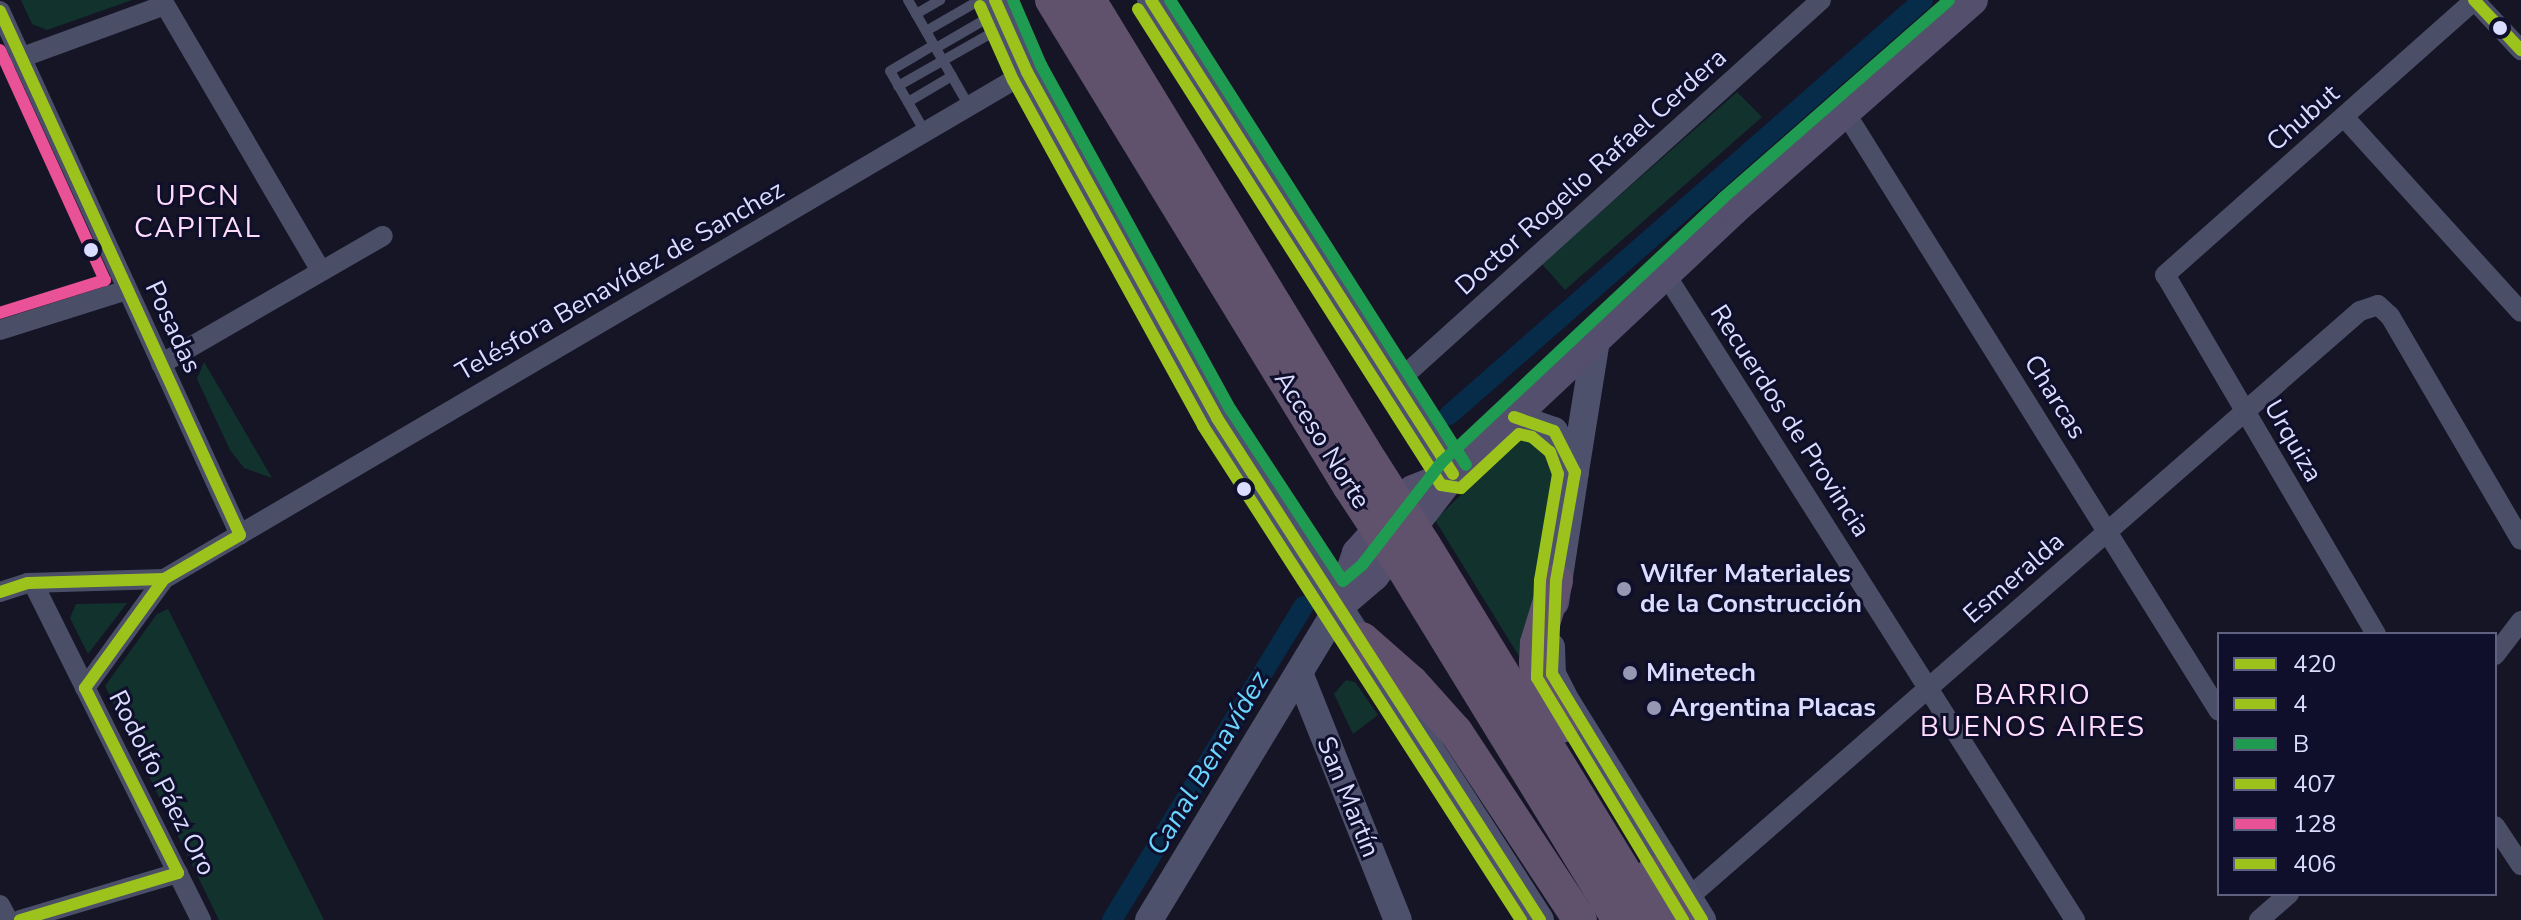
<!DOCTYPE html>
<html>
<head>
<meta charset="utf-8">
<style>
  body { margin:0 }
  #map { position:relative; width:2521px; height:920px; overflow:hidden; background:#151526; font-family:"Nunito Sans",sans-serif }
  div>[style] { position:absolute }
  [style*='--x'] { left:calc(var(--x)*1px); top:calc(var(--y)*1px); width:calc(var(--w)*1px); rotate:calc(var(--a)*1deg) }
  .green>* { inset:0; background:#12322d }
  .canal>* { height:20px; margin:-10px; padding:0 10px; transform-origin:10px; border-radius:10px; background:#072c4a }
  .lane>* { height:10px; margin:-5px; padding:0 5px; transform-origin:5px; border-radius:5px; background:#4a4e67 }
  .street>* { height:20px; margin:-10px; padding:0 10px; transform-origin:10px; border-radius:10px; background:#4a4e67 }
  .secondary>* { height:28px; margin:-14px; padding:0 14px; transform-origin:14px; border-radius:14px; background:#4e516c }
  .primary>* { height:30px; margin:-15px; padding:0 15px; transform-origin:15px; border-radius:15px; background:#534f6d }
  .highway>* { height:34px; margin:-17px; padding:0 17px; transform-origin:17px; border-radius:17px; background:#60516d }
  .highway-bridge>* { height:34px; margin:-17px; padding:0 17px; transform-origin:17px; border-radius:17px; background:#60516d }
  .bus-1>* { height:12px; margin:-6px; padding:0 6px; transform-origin:6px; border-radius:6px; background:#9cc31c }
  .bus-2>* { height:12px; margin:-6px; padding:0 6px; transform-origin:6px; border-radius:6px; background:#9cc31c }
  .bus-3>* { height:12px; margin:-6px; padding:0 6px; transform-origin:6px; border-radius:6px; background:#209b52 }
  .bus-4>* { height:12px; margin:-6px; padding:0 6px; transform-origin:6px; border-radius:6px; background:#9cc31c }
  .bus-5>* { height:12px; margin:-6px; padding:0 6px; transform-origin:6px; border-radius:6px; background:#e95297 }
  .bus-6>* { height:12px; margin:-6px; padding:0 6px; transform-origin:6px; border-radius:6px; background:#9cc31c }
  .dots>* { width:22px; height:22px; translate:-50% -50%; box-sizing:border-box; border:4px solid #0f0f2c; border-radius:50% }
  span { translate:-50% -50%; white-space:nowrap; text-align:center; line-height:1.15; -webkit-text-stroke:6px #0f0f2c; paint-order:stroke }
  .street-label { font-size:26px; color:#daddff }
  .poi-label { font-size:26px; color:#daddff; font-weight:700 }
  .left { translate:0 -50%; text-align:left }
  .neighbourhood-label { font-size:28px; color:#ffdcf9; letter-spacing:2px }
  .water-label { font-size:28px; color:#68d6ff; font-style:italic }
  .legend { position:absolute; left:2217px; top:632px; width:280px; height:264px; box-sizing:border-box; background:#0f0f2c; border:2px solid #606180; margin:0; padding:10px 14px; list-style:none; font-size:24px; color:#daddff }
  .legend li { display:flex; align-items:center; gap:16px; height:40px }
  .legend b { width:40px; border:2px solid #606180 }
</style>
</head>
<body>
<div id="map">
  <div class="green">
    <div style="clip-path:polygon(21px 0,132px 0,47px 30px,32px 24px)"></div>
    <div style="clip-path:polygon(1737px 92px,1762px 117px,1565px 290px,1542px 264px)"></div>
    <div style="clip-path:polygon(204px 362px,240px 423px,272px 478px,244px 468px,230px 450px,197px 379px)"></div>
    <div style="clip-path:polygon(1538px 434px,1560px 460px,1535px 603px,1530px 674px,1435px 520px,1523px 435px)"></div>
    <div style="clip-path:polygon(127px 603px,88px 654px,70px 618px,76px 604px)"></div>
    <div style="clip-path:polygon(168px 609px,318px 908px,324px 920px,219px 920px,105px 686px,157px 614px)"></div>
    <div style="clip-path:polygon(1346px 680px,1355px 682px,1378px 715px,1353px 734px,1334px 694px)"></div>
  </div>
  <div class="canal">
    <div style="--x:1449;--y:415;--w:630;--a:-41.2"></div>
    <div style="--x:1112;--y:920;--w:368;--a:-58.6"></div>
  </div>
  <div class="lane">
    <div style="--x:908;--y:0;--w:122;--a:60.1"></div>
    <div style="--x:916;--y:14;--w:28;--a:-30"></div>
    <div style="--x:926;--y:31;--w:62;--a:-29.9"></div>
    <div style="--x:936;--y:48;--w:72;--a:-30.1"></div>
    <div style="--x:898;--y:86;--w:122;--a:-29.5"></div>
    <div style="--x:908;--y:102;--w:51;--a:-30.6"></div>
    <div style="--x:925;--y:132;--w:70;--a:-119.8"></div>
    <div style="--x:890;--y:71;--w:51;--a:-30.6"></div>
  </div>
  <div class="street">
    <div style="--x:2474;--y:0;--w:69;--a:46.8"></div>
    <div style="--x:0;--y:11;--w:576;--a:65.39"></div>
    <div style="--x:20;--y:58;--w:154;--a:-20.1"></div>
    <div style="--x:165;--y:5;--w:308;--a:59.6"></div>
    <div style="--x:1845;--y:112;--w:706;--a:58.02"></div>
    <div style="--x:2344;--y:117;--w:263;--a:47.8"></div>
    <div style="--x:1666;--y:275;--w:764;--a:57.62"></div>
    <div style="--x:0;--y:330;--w:133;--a:-17.5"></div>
    <div style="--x:161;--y:364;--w:256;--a:-30"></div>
    <div style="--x:1396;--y:383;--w:572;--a:-42.02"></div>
    <div style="--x:33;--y:583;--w:377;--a:63.5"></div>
    <div style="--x:0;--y:592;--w:29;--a:-18"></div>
    <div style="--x:28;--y:583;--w:136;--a:-1.7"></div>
    <div style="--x:2376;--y:634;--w:416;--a:-120.4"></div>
    <div style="--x:2165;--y:275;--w:414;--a:-41.6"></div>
    <div style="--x:2495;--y:655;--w:43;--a:-52.6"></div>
    <div style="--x:85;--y:688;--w:135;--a:-54.1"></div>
    <div style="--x:164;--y:579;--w:1001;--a:-30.43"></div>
    <div style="--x:2495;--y:826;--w:47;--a:56.3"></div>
    <div style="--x:1688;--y:898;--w:892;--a:-41.14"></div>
    <div style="--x:2360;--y:311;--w:19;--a:-18"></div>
    <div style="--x:2378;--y:305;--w:16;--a:43"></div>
    <div style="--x:2390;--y:316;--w:259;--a:59.7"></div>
    <div style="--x:0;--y:905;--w:17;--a:62"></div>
    <div style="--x:20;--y:920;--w:165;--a:-16.6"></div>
    <div style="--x:2259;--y:920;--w:40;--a:-41"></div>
  </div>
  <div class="secondary">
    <div style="--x:995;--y:0;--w:79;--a:66"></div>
    <div style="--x:1027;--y:72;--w:395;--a:61.2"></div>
    <div style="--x:1217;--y:418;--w:597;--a:57.24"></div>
    <div style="--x:1151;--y:0;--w:562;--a:57.5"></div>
    <div style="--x:1514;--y:417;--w:42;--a:19.3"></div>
    <div style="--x:1554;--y:431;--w:46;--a:62.9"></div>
    <div style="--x:1575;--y:472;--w:132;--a:98.7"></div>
    <div style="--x:1575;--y:471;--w:133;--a:-80.9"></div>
    <div style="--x:1551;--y:647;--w:27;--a:88"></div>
    <div style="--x:1552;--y:674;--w:33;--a:63"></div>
    <div style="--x:1567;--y:703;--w:256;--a:58.1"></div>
    <div style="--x:1299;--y:673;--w:266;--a:68.2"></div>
    <div style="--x:1149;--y:920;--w:368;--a:-58.8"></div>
  </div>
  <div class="primary">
    <div style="--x:1340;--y:603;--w:53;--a:-71.2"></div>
    <div style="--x:1357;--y:553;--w:84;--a:-48.4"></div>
    <div style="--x:1413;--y:490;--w:43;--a:-21.8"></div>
    <div style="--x:1340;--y:605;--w:45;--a:-40.5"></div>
    <div style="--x:1374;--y:576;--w:129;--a:-52.2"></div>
    <div style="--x:1453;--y:474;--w:386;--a:-43.2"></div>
    <div style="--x:1734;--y:210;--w:318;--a:-41.3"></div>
  </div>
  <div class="highway">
    <div style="--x:1052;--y:0;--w:571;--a:58.54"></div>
    <div style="--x:1089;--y:0;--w:541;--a:58.6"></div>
    <div style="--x:1424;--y:545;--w:440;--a:58.5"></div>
    <div style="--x:1404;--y:569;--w:412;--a:58.5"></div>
    <div style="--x:1556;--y:581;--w:65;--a:107"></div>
    <div style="--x:1537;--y:643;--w:20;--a:93"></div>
    <div style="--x:1536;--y:663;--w:27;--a:82"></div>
    <div style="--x:1540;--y:690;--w:42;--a:58.6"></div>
    <div style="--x:1362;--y:639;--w:65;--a:41.3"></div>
    <div style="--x:1411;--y:682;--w:67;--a:48"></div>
    <div style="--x:1456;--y:732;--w:225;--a:56.6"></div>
    <div style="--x:1653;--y:873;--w:55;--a:58.3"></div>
  </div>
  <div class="highway-bridge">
    <div style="--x:1371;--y:462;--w:98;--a:57.4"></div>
    <div style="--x:1350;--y:487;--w:98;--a:56.6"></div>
  </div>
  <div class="bus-1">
    <div style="--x:995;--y:0;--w:79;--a:66"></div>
    <div style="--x:1027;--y:72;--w:395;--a:61.2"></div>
    <div style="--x:1217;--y:418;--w:597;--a:57.24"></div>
    <div style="--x:1151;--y:0;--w:562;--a:57.5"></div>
    <div style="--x:1514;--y:417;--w:42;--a:19.3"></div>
    <div style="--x:1554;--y:431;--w:46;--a:62.9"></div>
    <div style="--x:1575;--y:472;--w:111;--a:99.9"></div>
    <div style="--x:1556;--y:581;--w:93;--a:92.5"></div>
    <div style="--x:1552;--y:674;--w:288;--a:58.6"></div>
  </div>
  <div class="bus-2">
    <div style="--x:980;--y:6;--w:81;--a:66"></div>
    <div style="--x:1013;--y:80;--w:395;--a:61.2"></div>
    <div style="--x:1203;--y:426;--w:588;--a:57.23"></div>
    <div style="--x:1138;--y:9;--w:564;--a:57.52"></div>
    <div style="--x:1441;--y:485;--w:20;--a:9"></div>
    <div style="--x:1461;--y:488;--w:79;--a:-43"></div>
    <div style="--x:1519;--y:434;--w:13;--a:13"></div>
    <div style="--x:1532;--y:437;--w:23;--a:40"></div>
    <div style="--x:1550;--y:452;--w:23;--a:70"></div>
    <div style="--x:1558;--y:474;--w:108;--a:99.6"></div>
    <div style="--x:1540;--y:580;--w:98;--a:91.8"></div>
    <div style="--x:1537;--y:678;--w:283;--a:58.9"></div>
  </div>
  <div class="bus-3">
    <div style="--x:1013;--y:0;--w:71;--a:66.7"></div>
    <div style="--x:1041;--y:65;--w:394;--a:61.2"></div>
    <div style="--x:1231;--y:410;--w:204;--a:56.8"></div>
    <div style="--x:1343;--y:581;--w:25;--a:-40"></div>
    <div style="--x:1362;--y:565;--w:130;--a:-52.2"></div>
    <div style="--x:1442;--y:462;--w:386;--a:-43.2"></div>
    <div style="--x:1723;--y:198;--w:300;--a:-41.2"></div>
    <div style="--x:1170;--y:0;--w:551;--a:57.52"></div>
  </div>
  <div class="bus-4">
    <div style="--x:0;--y:11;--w:576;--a:65.39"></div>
    <div style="--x:240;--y:535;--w:88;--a:149.9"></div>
    <div style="--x:164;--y:579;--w:135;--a:125.9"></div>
    <div style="--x:85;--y:688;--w:207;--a:63.3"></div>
    <div style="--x:178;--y:873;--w:165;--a:163.4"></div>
    <div style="--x:0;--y:592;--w:29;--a:-18"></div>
    <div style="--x:28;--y:583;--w:136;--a:-1.7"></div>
  </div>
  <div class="bus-5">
    <div style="--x:0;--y:50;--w:253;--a:65.5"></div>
    <div style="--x:105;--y:280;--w:110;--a:162.6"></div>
  </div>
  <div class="bus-6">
    <div style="--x:2474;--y:0;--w:69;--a:46.8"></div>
  </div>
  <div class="dots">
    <div style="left:2500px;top:28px;background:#daddff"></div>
    <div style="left:91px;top:250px;background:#daddff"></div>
    <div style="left:1244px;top:489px;background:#daddff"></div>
    <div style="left:1624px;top:589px;background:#9597b3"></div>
    <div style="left:1630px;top:673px;background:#9597b3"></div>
    <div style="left:1654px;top:708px;background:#9597b3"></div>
  </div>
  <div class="street-label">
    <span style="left:2303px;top:118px;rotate:-41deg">Chubut</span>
    <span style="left:1591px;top:172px;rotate:-42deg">Doctor Rogelio Rafael Cerdera</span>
    <span style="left:620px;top:281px;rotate:-30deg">Telésfora Benavídez de Sanchez</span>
    <span style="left:173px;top:327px;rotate:65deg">Posadas</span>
    <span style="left:2055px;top:397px;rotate:58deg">Charcas</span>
    <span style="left:1790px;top:421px;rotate:57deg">Recuerdos de Provincia</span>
    <span style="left:1322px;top:440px;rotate:58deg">Acceso Norte</span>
    <span style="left:2293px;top:441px;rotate:60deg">Urquiza</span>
    <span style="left:2014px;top:578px;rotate:-41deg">Esmeralda</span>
    <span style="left:162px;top:783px;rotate:63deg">Rodolfo Páez Oro</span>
    <span style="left:1348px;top:797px;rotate:68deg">San Martín</span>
  </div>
  <div class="poi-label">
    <span class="left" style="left:1640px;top:589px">Wilfer Materiales<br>de la Construcción</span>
    <span class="left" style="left:1646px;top:673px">Minetech</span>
    <span class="left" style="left:1670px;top:708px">Argentina Placas</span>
  </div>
  <div class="neighbourhood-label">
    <span style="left:198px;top:212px">UPCN<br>CAPITAL</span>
    <span style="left:2033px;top:711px">BARRIO<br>BUENOS AIRES</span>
  </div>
  <div class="water-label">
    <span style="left:1208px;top:763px;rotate:-59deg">Canal Benavídez</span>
  </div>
  <ul class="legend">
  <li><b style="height:10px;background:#9cc31c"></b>420</li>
  <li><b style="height:10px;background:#9cc31c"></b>4</li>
  <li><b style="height:10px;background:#209b52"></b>B</li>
  <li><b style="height:10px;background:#9cc31c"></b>407</li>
  <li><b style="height:10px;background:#e95297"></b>128</li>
  <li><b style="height:10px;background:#9cc31c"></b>406</li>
  </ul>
</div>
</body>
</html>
